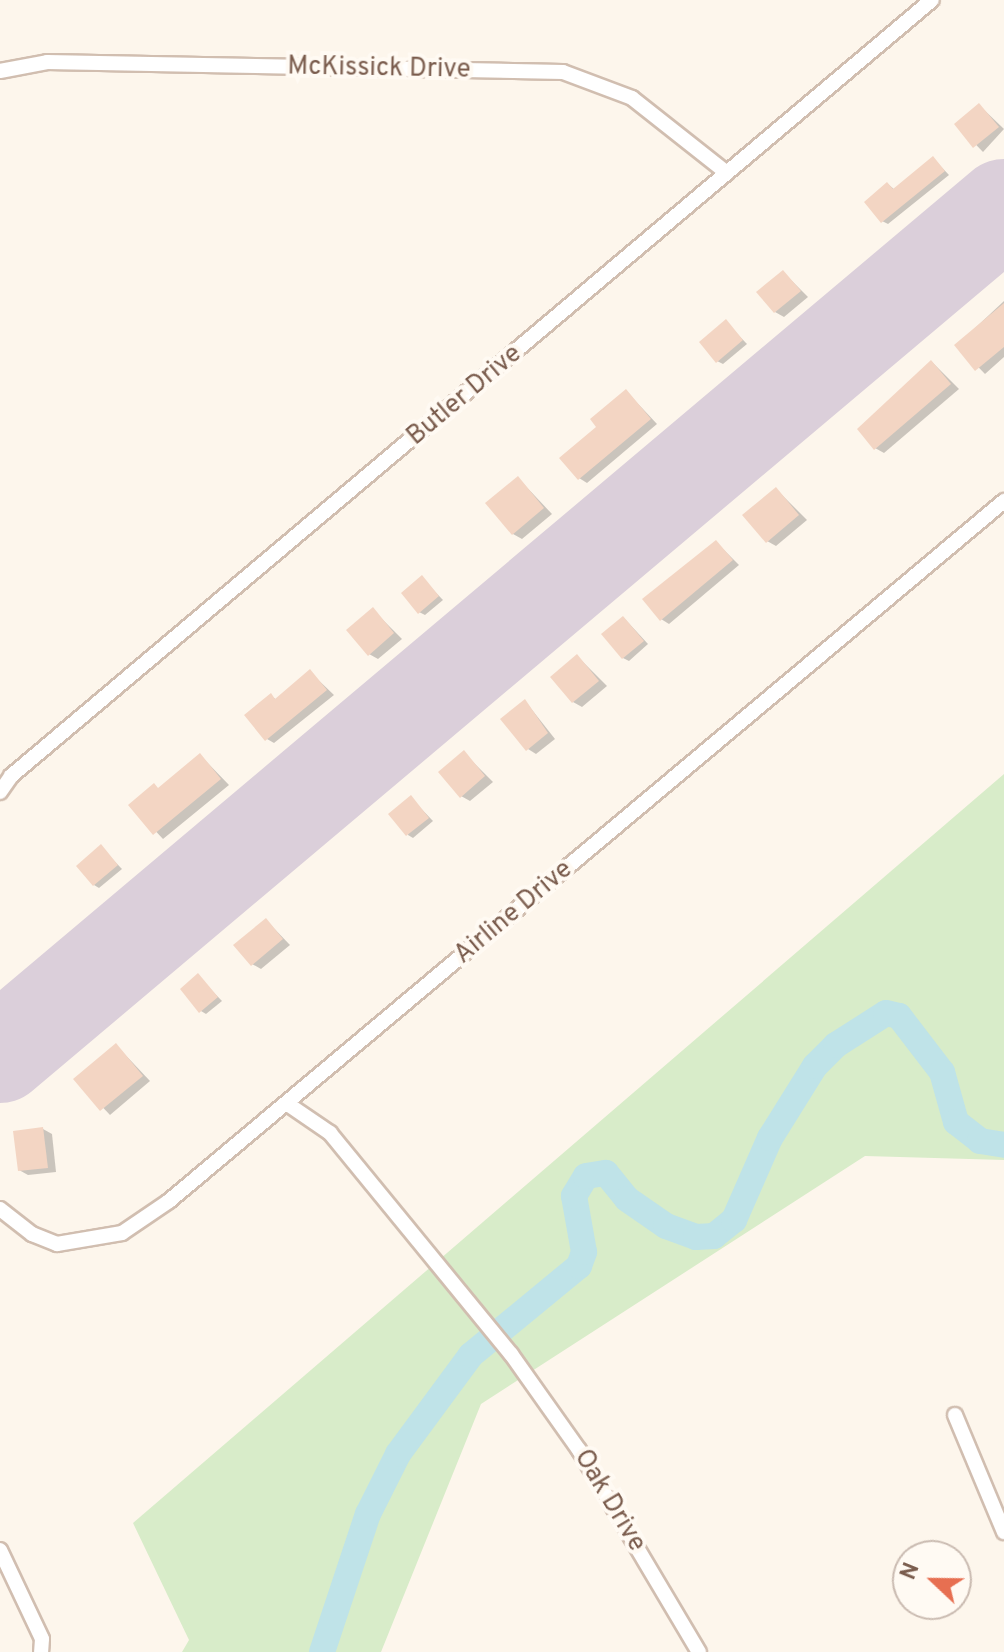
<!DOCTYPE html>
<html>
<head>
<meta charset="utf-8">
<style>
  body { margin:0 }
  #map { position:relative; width:1004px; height:1652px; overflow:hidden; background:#fdf6ec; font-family:Overpass,sans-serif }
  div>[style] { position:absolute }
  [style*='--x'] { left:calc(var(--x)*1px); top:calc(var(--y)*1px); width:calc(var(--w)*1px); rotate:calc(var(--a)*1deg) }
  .green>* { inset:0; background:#d8ecc9 }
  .shadow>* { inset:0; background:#0003 }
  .river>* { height:26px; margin:-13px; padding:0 13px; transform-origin:13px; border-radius:13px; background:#bfe3e8 }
  .runway>* { height:98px; margin:-49px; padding:0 49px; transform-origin:49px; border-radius:49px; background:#dbcfda }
  .building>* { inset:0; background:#f3d5c3 }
  .roads { filter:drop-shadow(2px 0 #d1beb0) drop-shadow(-2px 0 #d1beb0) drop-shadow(0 2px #d1beb0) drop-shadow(0 -2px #d1beb0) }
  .street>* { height:14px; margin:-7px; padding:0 7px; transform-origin:7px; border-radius:7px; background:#fff }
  span { translate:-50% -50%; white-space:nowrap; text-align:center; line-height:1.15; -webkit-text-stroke:8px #fffaf3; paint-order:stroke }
  .street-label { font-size:26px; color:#7a5c4d }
  .north { position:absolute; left:892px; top:1540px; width:80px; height:80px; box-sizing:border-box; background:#fffaf3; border:2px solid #cabbb1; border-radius:50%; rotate:292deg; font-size:22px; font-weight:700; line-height:32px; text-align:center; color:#7a5c4d }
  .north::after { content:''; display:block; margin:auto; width:28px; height:36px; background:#e76f51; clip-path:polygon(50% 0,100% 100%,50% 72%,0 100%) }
</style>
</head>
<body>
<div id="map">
  <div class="green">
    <div style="clip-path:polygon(1004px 774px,1004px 1160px,865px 1156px,481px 1404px,381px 1652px,182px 1652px,189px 1640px,133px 1523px)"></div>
  </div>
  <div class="shadow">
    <div style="clip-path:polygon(979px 105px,1004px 129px,983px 152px,956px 124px)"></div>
    <div style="clip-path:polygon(933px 158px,949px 175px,888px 224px,882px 221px,888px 184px,895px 190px)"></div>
    <div style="clip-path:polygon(783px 272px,808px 297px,784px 317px,775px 312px)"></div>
    <div style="clip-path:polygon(1004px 301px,1004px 357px,985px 374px,957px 345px)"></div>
    <div style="clip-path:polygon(726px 322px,747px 344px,723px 364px,717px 361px)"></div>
    <div style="clip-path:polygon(932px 362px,959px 389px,884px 453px,875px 448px)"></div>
    <div style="clip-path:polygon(626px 391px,657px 424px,587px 483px,579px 478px,599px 427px)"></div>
    <div style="clip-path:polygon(518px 478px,552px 514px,522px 539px,513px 534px)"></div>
    <div style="clip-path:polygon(776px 489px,807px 520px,776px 546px,767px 541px)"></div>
    <div style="clip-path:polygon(716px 542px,739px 565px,669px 624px,661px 619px)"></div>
    <div style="clip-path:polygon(422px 578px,443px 600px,425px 615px,419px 612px)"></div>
    <div style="clip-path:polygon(373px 610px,402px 639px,378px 659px,369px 654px)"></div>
    <div style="clip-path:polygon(624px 618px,648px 644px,629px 661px,623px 658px)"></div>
    <div style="clip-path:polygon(578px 657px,607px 686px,582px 707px,573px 702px)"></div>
    <div style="clip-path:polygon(310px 672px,334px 695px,274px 743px,267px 739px,271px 696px,277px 700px)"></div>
    <div style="clip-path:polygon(525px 701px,555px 739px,536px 754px,528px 749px)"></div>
    <div style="clip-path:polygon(464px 753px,493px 782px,470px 801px,461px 796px)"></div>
    <div style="clip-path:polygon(200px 755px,229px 785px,163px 839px,131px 805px,160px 789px)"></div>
    <div style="clip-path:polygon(411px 798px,433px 821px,413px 838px,408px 835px)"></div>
    <div style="clip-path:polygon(101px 847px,122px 869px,99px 888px,94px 885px)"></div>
    <div style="clip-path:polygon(266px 920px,290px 945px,261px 969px,252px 964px)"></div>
    <div style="clip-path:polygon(198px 976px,222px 1001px,206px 1014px,201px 1011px)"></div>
    <div style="clip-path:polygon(116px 1045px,150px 1081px,110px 1115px,76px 1079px)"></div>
    <div style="clip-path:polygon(43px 1129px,52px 1134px,56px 1172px,28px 1175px,19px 1170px)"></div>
  </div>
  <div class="river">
    <div style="--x:322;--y:1652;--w:145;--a:-71.6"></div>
    <div style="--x:368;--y:1514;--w:67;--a:-63.4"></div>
    <div style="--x:398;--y:1454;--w:123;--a:-53.6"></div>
    <div style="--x:471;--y:1355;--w:140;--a:-39.5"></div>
    <div style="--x:579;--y:1266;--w:15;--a:-70"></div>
    <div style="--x:584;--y:1252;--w:57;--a:-100.1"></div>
    <div style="--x:574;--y:1196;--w:23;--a:-59"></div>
    <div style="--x:586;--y:1176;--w:20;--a:-9"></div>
    <div style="--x:606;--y:1173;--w:33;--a:51"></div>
    <div style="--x:627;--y:1199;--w:47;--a:34.7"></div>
    <div style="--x:666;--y:1226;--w:32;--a:20"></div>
    <div style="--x:696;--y:1237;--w:18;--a:-3"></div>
    <div style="--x:714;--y:1236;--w:26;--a:-39"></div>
    <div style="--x:734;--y:1220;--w:90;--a:-66.3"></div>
    <div style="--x:770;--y:1138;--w:85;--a:-58"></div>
    <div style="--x:815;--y:1066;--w:30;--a:-45"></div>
    <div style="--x:836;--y:1045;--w:59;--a:-32.6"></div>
    <div style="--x:886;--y:1013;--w:13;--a:13"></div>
    <div style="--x:899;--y:1016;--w:71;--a:52.5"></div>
    <div style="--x:942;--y:1072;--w:52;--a:74.4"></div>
    <div style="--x:956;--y:1122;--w:31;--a:38"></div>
    <div style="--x:980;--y:1141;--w:24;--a:9"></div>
  </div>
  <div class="runway">
    <div style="--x:0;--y:1054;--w:1313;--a:-40.12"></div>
  </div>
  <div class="building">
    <div style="clip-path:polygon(979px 103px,999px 127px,973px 148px,954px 124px)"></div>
    <div style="clip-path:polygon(933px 156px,945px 171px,881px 223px,864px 202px,887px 182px,893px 189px)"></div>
    <div style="clip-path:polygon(783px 270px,801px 291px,774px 313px,756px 292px)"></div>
    <div style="clip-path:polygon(1004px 303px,1004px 347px,975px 371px,954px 345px)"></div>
    <div style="clip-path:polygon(726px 319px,743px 340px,716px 363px,699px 342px)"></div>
    <div style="clip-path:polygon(931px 360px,951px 384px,874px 450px,857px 429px)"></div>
    <div style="clip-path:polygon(626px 389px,651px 419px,578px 480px,559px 458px,596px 427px,590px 419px)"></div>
    <div style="clip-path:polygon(518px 476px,544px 508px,512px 535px,485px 503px)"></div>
    <div style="clip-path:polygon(776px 487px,799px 515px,766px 543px,742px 515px)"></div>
    <div style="clip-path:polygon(716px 540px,733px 560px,660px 621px,642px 599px)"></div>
    <div style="clip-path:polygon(422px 575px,439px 596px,418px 614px,401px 593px)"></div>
    <div style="clip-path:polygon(373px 607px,394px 633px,368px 656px,346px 630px)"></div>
    <div style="clip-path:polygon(623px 616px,644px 641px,622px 659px,601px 634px)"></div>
    <div style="clip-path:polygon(577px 654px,599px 681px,572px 703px,550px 677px)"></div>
    <div style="clip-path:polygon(310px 669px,327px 690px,265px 741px,244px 715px,271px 693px,275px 699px)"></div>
    <div style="clip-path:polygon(525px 699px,548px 733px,526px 751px,500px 719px)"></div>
    <div style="clip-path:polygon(464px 750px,485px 776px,460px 798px,438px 772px)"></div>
    <div style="clip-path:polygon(200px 753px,221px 779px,153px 835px,128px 805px,154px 783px,158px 788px)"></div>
    <div style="clip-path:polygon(411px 795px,429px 818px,406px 836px,388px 814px)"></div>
    <div style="clip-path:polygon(101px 844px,118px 865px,93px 886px,76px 866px)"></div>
    <div style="clip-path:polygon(266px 918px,283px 939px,251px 966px,233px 945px)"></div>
    <div style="clip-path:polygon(198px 973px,218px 997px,199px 1013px,180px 989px)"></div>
    <div style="clip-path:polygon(116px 1043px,143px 1076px,100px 1111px,73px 1079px)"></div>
    <div style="clip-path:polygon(43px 1127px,48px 1168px,18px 1171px,13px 1131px)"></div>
  </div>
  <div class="roads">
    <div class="street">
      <div style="--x:0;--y:71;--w:48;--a:-10.8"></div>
      <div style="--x:47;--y:62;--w:516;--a:1.11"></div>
      <div style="--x:563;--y:72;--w:74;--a:20.6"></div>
      <div style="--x:632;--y:98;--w:121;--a:38.3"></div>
      <div style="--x:0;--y:792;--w:19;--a:-55"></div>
      <div style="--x:11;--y:776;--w:1204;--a:-40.12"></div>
      <div style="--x:289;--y:1105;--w:50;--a:34.3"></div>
      <div style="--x:330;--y:1133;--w:286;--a:50.7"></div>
      <div style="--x:511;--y:1354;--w:118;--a:54.7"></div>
      <div style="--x:579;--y:1450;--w:235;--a:59.3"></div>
      <div style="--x:0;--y:1209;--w:41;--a:38"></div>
      <div style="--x:32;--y:1234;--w:27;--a:22"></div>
      <div style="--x:57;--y:1244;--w:66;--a:-9.6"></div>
      <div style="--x:122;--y:1233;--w:57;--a:-34.2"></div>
      <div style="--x:169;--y:1201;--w:1090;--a:-39.97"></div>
      <div style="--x:955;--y:1415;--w:127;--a:67.3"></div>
      <div style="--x:0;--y:1550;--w:98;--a:64.7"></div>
      <div style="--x:42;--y:1639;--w:13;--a:94"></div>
    </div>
  </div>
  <div class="street-label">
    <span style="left:379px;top:69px;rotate:1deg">McKissick Drive</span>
    <span style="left:465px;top:396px;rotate:-40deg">Butler Drive</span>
    <span style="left:514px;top:913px;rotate:-40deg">Airline Drive</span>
    <span style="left:609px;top:1501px;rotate:59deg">Oak Drive</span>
  </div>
  <div class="north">N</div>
</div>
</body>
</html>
